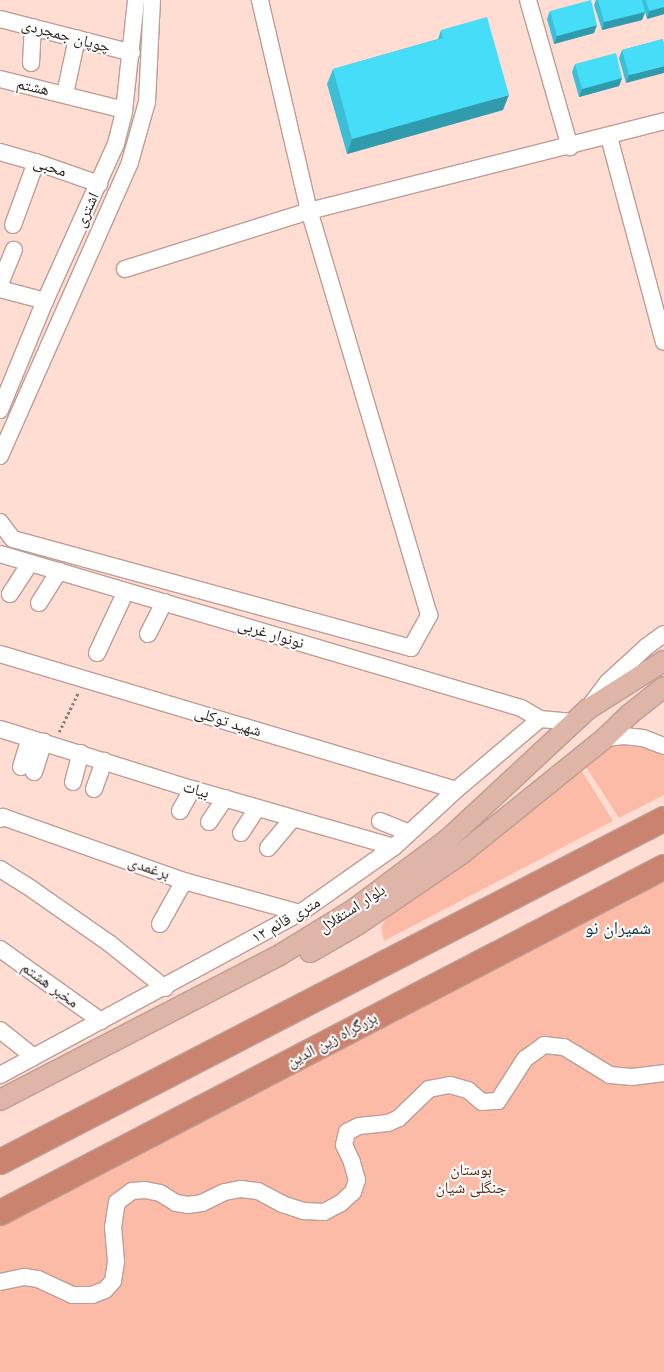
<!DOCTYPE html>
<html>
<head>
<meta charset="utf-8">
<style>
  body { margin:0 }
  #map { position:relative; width:664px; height:1372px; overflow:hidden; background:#ffddd3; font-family:"DM Sans","Noto Naskh Arabic",sans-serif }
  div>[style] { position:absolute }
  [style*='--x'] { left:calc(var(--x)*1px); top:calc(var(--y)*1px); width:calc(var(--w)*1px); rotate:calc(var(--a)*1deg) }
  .green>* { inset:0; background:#fcbba7 }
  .path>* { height:2.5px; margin-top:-1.25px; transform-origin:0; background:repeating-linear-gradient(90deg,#917a73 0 2.5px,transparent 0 5px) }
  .roads { filter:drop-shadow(1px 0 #bd9d94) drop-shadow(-1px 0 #bd9d94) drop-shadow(0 1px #bd9d94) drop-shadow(0 -1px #bd9d94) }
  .minor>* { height:16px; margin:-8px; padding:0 8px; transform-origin:8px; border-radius:8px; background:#fff }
  .major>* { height:20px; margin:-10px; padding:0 10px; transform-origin:10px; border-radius:10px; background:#dfb5a8 }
  .highway>* { height:24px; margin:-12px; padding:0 12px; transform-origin:12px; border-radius:12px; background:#c9836e }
  .wall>* { inset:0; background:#3cbed5 }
  .shaded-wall>* { inset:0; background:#319bae }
  .building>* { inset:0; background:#46ddf8 }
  span { translate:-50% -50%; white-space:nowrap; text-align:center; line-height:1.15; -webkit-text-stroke:4px #fff; paint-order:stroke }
  .street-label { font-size:16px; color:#291d19 }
  .park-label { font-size:16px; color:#5d200c }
  .neighbourhood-label { font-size:18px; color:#0e2f36 }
</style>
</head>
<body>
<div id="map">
  <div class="green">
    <div style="clip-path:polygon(633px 741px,664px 752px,664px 795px,619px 818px,584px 764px,608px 747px)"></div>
    <div style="clip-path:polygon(580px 768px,613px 821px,384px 941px,381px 927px,389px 913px)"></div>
    <div style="clip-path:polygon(664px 860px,664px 1372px,0 1372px,0 1210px)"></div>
  </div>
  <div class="path">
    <div style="--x:59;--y:732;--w:43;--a:-64"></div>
  </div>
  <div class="roads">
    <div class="minor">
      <div style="--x:528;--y:0;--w:153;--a:74.1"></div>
      <div style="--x:0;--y:19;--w:136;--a:14.4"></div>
      <div style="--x:31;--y:63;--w:36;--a:-87"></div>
      <div style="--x:0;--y:79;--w:124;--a:14"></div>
      <div style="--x:65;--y:94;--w:57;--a:-77.9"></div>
      <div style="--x:609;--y:137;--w:212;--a:75"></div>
      <div style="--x:0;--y:152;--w:37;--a:16"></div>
      <div style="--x:36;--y:162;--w:67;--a:19.2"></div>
      <div style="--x:13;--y:225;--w:67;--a:-69.9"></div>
      <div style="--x:125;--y:269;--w:193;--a:-17.5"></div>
      <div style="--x:309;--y:211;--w:366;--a:-14.2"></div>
      <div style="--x:0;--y:284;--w:37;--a:-68"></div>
      <div style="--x:0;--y:289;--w:47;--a:14.9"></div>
      <div style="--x:0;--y:410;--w:118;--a:-67.6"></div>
      <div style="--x:45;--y:301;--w:172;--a:-65.7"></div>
      <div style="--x:116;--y:144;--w:34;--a:-76"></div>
      <div style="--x:124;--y:111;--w:112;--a:-83.8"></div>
      <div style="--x:0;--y:456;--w:321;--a:-66.1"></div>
      <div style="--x:130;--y:162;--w:62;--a:-74.2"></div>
      <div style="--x:147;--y:102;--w:102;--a:-87.2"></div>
      <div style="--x:0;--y:522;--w:21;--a:53"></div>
      <div style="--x:13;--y:539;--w:413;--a:15.3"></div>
      <div style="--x:411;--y:648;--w:38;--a:-61"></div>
      <div style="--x:429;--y:615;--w:421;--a:-106.5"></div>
      <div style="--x:309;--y:211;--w:217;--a:-103.1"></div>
      <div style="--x:0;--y:554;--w:543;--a:16.47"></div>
      <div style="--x:521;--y:708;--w:22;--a:30"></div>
      <div style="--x:540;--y:719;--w:33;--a:5"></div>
      <div style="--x:10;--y:594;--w:37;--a:-57"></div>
      <div style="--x:39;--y:603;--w:38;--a:-58"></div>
      <div style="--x:148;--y:634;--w:36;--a:-63"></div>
      <div style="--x:97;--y:653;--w:68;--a:-64.9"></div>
      <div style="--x:0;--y:654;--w:476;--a:16.6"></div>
      <div style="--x:592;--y:703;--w:26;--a:-53"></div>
      <div style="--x:608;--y:682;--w:52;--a:-42.6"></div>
      <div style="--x:646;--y:647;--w:22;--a:-36"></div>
      <div style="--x:0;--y:729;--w:201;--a:17.4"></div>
      <div style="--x:192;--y:789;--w:210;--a:16"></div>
      <div style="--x:605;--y:738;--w:19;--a:-6"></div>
      <div style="--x:624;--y:736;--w:19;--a:6"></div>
      <div style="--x:643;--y:738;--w:22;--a:21"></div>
      <div style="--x:21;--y:767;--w:30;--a:-73"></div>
      <div style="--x:34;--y:772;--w:32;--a:-72"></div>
      <div style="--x:73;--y:782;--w:30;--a:-75"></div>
      <div style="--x:94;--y:789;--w:30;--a:-70"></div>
      <div style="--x:180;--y:811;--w:25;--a:-61"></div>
      <div style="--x:0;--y:819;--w:4;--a:-34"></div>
      <div style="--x:3;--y:817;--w:192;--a:19.5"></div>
      <div style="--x:184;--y:881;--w:120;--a:15.4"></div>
      <div style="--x:380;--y:821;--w:31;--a:22"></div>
      <div style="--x:209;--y:822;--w:29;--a:-56"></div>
      <div style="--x:241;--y:833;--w:30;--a:-57"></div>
      <div style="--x:268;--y:848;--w:38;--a:-50"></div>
      <div style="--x:0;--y:869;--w:39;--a:32"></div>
      <div style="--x:33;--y:890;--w:93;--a:34.9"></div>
      <div style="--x:109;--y:943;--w:72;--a:38.8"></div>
      <div style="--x:160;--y:924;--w:49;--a:-60.8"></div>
      <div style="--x:0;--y:949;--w:124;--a:35.5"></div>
      <div style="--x:0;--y:1030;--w:43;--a:38.5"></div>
      <div style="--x:0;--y:1075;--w:341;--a:-28.4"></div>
      <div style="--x:300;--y:913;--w:115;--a:-35.1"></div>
      <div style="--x:394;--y:847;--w:84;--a:-42.6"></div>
      <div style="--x:456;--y:790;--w:110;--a:-40.2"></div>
      <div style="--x:0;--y:1282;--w:25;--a:-12"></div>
      <div style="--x:24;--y:1277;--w:14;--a:8"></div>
      <div style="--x:38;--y:1279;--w:38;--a:25"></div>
      <div style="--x:72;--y:1295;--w:20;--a:0"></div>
      <div style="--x:92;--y:1295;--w:14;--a:-21"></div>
      <div style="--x:105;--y:1290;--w:12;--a:-48"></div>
      <div style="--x:113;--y:1281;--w:20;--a:-81"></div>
      <div style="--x:116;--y:1261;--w:34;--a:-95"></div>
      <div style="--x:113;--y:1227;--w:25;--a:-81"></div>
      <div style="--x:117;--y:1202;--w:19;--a:-36"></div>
      <div style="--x:132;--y:1191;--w:13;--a:-4"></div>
      <div style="--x:145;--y:1190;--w:15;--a:11"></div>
      <div style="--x:160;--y:1193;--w:19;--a:32"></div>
      <div style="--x:176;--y:1203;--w:12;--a:9"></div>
      <div style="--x:188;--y:1205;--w:14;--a:-8"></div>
      <div style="--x:202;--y:1203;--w:25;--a:-26"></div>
      <div style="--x:225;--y:1192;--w:16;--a:-11"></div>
      <div style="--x:241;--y:1189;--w:17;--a:7"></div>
      <div style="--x:258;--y:1191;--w:27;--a:28"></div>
      <div style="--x:282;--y:1204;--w:23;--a:18"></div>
      <div style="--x:304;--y:1211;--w:20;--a:3"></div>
      <div style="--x:324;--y:1212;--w:19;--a:-28"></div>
      <div style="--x:341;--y:1203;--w:16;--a:-43"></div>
      <div style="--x:353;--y:1192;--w:13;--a:-72"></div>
      <div style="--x:357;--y:1180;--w:19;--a:-106"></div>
      <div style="--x:352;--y:1162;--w:19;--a:-115"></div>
      <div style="--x:344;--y:1145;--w:13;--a:-77"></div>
      <div style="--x:347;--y:1132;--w:13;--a:-27"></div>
      <div style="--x:359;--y:1126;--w:29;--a:-6"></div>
      <div style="--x:388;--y:1123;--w:12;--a:-24"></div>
      <div style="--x:399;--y:1118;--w:42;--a:-44"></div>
      <div style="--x:429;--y:1089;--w:21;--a:-11"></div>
      <div style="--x:450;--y:1085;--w:19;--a:16"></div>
      <div style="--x:468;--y:1090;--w:18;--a:41"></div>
      <div style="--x:482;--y:1102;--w:16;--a:-4"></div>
      <div style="--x:498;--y:1101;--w:50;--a:-57.3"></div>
      <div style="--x:525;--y:1059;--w:24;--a:-36"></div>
      <div style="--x:544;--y:1045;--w:20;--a:6"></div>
      <div style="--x:564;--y:1047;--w:54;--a:31.3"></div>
      <div style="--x:610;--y:1075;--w:22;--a:5"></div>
      <div style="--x:632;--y:1077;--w:32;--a:-7"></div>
    </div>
    <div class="major">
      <div style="--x:310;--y:952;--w:54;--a:-29.9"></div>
      <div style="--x:357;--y:925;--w:125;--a:-34.2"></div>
      <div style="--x:460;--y:855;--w:186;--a:-38.9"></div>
      <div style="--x:605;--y:738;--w:35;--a:-44"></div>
      <div style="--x:630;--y:714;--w:43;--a:-38.5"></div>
      <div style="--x:0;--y:1100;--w:313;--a:-27.4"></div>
      <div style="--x:278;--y:956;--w:88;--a:-31.5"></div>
      <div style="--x:353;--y:910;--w:117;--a:-36.7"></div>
      <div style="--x:447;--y:840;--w:192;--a:-42.9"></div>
      <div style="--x:588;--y:709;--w:90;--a:-32.3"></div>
    </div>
    <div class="highway">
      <div style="--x:0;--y:1162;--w:747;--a:-27.32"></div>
      <div style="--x:0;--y:1213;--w:749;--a:-27.52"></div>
    </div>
  </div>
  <div class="wall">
    <div style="clip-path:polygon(596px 0,664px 0,664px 14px,647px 19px,645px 12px,642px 20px,602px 30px,594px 5px)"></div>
    <div style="clip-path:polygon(550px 11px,594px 33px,554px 44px,547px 19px)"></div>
    <div style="clip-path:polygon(441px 30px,503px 110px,347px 154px,327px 84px,333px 69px,438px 39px)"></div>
    <div style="clip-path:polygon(663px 39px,626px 83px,619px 58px,622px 50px)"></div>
    <div style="clip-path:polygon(575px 64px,622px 78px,619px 86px,579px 97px,572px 72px)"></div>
  </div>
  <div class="shaded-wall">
    <div style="clip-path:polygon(664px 7px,664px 14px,647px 19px,649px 11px)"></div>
    <div style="clip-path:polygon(645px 12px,642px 20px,602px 30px,604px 22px)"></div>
    <div style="clip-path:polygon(597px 25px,594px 33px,554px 44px,557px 36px)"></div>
    <div style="clip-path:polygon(664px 66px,664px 73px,626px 83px,629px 75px)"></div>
    <div style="clip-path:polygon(622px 78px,619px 86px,579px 97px,582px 89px)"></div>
    <div style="clip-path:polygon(509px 95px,503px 110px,347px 154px,352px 139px)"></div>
  </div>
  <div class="building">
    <div style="clip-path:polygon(591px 0,597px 25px,557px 36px,550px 11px)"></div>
    <div style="clip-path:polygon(598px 0,642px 0,645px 12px,604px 22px)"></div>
    <div style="clip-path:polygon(646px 0,664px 0,664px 7px,649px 11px)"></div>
    <div style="clip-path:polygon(487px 17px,509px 95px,352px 139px,333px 69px,443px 38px,441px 30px)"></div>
    <div style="clip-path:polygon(663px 39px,664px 43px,664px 66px,629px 75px,622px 50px)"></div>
    <div style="clip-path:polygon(616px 53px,622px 78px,582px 89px,575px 64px)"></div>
  </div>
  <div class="street-label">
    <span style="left:66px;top:36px;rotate:15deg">چوپان جمجردی</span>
    <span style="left:33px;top:87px;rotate:13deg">هشتم</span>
    <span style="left:50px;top:167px;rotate:18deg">محبی</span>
    <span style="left:87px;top:210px;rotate:-65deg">اشتری</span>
    <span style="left:271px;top:634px;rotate:17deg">نونوار غربی</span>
    <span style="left:228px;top:722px;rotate:17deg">شهید توکلی</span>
    <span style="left:196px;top:790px;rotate:16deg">بیات</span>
    <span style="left:149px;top:868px;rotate:19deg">برغمدی</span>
    <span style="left:352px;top:909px;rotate:-33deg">بلوار استقلال</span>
    <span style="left:286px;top:920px;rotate:-30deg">۱۲ متری قائم</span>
    <span style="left:50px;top:985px;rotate:36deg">مخبر هشتم</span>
    <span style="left:332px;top:1040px;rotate:-28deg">بزرگراه زین الدین</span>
  </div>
  <div class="park-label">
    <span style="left:471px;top:1179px">بوستان<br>جنگلی شیان</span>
  </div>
  <div class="neighbourhood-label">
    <span style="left:618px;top:928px">شمیران نو</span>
  </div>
</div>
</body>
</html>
